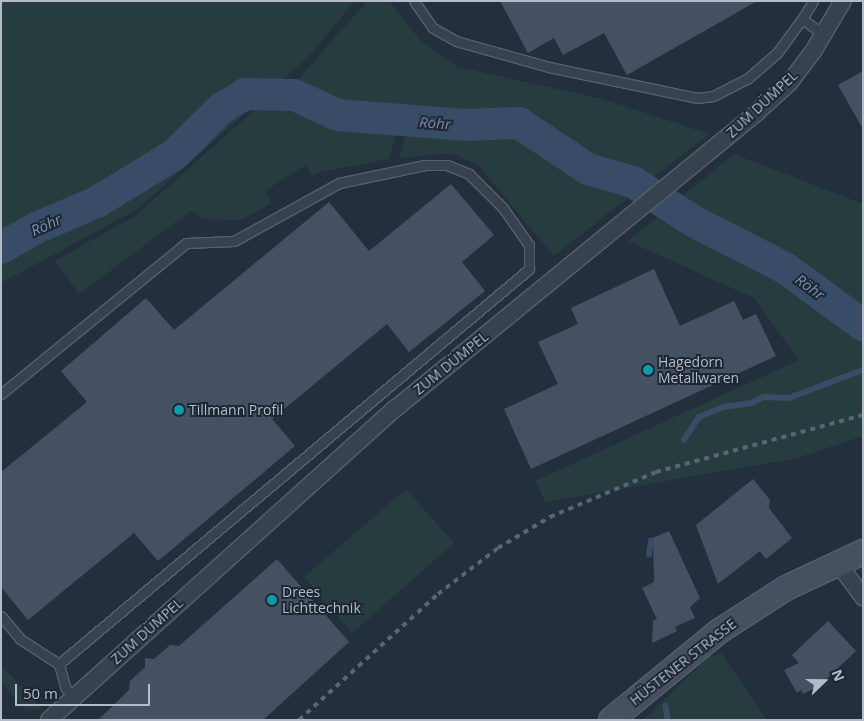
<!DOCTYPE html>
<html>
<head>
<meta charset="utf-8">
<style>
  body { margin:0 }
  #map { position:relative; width:864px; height:721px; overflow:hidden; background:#242f3e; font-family:"Open Sans",sans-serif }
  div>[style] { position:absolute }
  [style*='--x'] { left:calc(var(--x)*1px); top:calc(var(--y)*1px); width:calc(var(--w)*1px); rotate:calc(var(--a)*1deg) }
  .green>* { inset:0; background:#263c3f }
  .stream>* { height:5.5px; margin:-2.75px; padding:0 2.75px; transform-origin:2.75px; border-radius:2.75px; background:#394c67 }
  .river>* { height:32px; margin:-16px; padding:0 16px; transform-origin:16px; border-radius:16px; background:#394c67 }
  .building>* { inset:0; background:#455162 }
  .roads { filter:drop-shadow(1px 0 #565f6c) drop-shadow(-1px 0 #565f6c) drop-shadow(0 1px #565f6c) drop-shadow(0 -1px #565f6c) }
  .service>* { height:9px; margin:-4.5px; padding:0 4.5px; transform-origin:4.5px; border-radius:4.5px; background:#38414e }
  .minor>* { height:16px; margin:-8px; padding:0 8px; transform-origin:8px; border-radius:8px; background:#38414e }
  .secondary>* { height:24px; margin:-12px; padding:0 12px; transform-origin:12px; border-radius:12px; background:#465061 }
  .rail>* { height:4px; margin-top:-2px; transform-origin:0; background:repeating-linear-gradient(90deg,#5a6575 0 5px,transparent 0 10px) }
  .dots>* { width:14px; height:14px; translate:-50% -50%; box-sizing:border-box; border:2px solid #1d2633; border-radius:50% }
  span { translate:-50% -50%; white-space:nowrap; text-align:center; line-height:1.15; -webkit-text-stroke:4px #1d2633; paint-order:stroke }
  .street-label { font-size:14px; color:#b4bcc9 }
  .poi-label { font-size:14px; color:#b4bcc9 }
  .left { translate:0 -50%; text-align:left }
  .water-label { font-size:15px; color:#7c92b1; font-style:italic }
  .frame { position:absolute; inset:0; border:2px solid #b4bcc9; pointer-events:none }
  .north { position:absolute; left:799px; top:656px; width:50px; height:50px; -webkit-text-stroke:4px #1d2633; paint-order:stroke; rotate:68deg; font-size:14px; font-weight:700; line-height:20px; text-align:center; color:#b4bcc9 }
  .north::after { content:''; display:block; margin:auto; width:18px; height:22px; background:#b4bcc9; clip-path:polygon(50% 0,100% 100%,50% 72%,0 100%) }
  .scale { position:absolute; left:15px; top:684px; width:135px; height:22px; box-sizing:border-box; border:2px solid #b4bcc9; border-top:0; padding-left:6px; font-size:15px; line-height:18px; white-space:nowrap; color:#b4bcc9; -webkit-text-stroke:4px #1d2633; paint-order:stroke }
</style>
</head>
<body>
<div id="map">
  <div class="green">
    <div style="clip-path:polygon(1px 1px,355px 1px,309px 56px,138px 209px,1px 283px)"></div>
    <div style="clip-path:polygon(367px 1px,389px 1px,420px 40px,458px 67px,603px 99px,709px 134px,554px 256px,478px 165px,451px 153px,399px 158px,408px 126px,280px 100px)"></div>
    <div style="clip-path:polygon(260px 105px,395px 135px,389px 159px,320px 172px,312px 176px,306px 165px,266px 190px,271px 203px,242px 220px,202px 219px,192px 210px,79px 294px,55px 261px,135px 216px)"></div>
    <div style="clip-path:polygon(734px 154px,863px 204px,863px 436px,797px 458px,546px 502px,535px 481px,799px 360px,754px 298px,628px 241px)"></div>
    <div style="clip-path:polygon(406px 489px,454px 543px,352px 633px,304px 577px)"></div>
    <div style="clip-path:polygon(722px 654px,767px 720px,643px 720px,709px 656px)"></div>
    <div style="clip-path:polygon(1px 665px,42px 709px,27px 711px,1px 683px)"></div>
  </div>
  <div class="stream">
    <div style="--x:684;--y:440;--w:27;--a:-57"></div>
    <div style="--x:699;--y:417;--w:27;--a:-22"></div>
    <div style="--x:724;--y:407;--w:27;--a:-8"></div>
    <div style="--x:751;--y:403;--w:14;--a:-25"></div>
    <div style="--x:764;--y:397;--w:25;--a:2"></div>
    <div style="--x:789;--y:398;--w:79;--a:-20.7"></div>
    <div style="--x:649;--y:555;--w:14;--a:-82"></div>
    <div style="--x:666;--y:706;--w:14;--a:82"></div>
  </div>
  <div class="river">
    <div style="--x:1;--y:248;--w:40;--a:-29.7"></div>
    <div style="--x:36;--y:228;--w:66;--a:-23.1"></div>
    <div style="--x:97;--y:202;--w:90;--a:-31.4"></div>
    <div style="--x:174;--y:155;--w:67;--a:-44.4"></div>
    <div style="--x:222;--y:108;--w:27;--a:-31"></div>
    <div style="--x:245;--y:94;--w:49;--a:1.2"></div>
    <div style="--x:294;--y:95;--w:48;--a:24.4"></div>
    <div style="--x:338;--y:115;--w:126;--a:4.5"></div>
    <div style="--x:464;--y:125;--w:55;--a:-2.1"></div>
    <div style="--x:519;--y:123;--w:83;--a:33.7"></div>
    <div style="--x:588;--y:169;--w:47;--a:16.1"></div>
    <div style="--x:633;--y:182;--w:72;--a:33"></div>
    <div style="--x:693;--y:221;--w:103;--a:27.1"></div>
    <div style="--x:785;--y:268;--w:97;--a:36.2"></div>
  </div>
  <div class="building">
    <div style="clip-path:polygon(500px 1px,757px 1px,627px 75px,604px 33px,563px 55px,554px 38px,528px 53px)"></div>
    <div style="clip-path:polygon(863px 71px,863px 129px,838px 85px)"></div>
    <div style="clip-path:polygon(451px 184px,494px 235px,462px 262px,485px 291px,409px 352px,387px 324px,272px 419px,295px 446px,158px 561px,134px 533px,28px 620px,1px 587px,1px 472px,87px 402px,61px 371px,146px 298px,174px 330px,329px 202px,369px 251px)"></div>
    <div style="clip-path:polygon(654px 269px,680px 326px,734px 301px,743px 320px,756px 314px,776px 356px,531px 469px,504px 409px,558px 384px,538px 342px,578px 324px,571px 308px)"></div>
    <div style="clip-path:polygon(753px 479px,770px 500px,769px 508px,792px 538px,766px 559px,760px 551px,718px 584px,696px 525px)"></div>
    <div style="clip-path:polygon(669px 531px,700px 598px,690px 607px,695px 618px,675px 627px,677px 631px,652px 643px,653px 621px,657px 619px,642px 588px,654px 582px,653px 538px)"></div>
    <div style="clip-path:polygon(277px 559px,349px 642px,263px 720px,98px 720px,129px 690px,130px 681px,145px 667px,145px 658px,154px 659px,170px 645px,179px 646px)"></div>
    <div style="clip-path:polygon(828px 621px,856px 651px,819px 686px,803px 694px,801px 690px,797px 693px,784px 670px,799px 663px,792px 655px)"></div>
  </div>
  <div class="roads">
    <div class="service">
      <div style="--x:414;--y:1;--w:33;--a:55"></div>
      <div style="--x:433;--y:28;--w:26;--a:29"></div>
      <div style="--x:456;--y:41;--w:97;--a:15.6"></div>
      <div style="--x:549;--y:67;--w:151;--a:11.8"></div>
      <div style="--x:697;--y:98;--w:16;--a:-7"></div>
      <div style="--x:713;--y:96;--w:38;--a:-27"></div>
      <div style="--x:747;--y:79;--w:40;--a:-41"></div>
      <div style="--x:777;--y:53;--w:42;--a:-53.7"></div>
      <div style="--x:813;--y:1;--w:21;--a:121"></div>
      <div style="--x:802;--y:19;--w:28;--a:35"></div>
      <div style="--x:1;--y:394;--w:239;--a:-39.2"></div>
      <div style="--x:186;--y:243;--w:48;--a:-2.4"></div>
      <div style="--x:234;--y:241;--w:120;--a:-28.9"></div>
      <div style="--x:339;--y:183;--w:88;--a:-11.8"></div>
      <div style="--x:425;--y:165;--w:22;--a:0"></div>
      <div style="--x:447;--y:165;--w:24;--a:22"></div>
      <div style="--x:469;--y:174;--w:48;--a:45"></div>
      <div style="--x:503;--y:208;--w:45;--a:54.9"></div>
      <div style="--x:529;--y:245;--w:24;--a:90"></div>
      <div style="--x:529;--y:269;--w:614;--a:139.96"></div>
      <div style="--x:1;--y:616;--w:30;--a:50"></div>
      <div style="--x:20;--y:639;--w:46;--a:32.7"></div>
      <div style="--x:59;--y:664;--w:24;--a:75"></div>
      <div style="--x:65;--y:687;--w:13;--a:51"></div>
    </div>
    <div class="minor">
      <div style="--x:837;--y:562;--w:44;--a:53.4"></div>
      <div style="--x:49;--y:720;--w:467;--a:-42"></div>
      <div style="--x:396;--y:408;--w:467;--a:-39.3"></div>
      <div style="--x:757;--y:112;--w:45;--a:-42.3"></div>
      <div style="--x:790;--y:82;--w:40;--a:-53"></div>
      <div style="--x:814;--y:50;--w:57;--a:-59.4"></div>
    </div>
    <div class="secondary">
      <div style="--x:611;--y:720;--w:139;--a:-39.4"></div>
      <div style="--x:718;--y:632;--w:81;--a:-32.9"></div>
      <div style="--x:786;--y:588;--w:85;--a:-25.1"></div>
    </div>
  </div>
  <div class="rail">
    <div style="--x:299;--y:720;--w:188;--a:-42.2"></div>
    <div style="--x:438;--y:594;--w:76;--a:-37.5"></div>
    <div style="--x:498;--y:548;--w:61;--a:-30.8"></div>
    <div style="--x:550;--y:517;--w:115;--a:-23"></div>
    <div style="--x:656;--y:472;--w:215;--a:-15.4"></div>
  </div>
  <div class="dots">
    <div style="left:648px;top:370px;background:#0f9aa8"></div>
    <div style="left:179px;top:410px;background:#0f9aa8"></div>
    <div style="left:272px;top:600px;background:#0f9aa8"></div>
  </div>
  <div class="street-label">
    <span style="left:762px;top:104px;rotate:-43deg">ZUM DÜMPEL</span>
    <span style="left:451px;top:363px;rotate:-39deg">ZUM DÜMPEL</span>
    <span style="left:147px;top:631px;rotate:-42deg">ZUM DÜMPEL</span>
    <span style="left:683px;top:662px;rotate:-38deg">HÜSTENER STRASSE</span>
  </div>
  <div class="poi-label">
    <span class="left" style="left:658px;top:370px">Hagedorn<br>Metallwaren</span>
    <span class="left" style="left:189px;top:410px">Tillmann Profil</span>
    <span class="left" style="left:282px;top:600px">Drees<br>Lichttechnik</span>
  </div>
  <div class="water-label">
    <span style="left:435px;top:123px;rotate:5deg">Röhr</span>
    <span style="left:46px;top:225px;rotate:-25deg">Röhr</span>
    <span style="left:810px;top:287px;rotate:36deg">Röhr</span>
  </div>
  <div class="frame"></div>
  <div class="north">N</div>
  <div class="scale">50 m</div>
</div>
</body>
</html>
